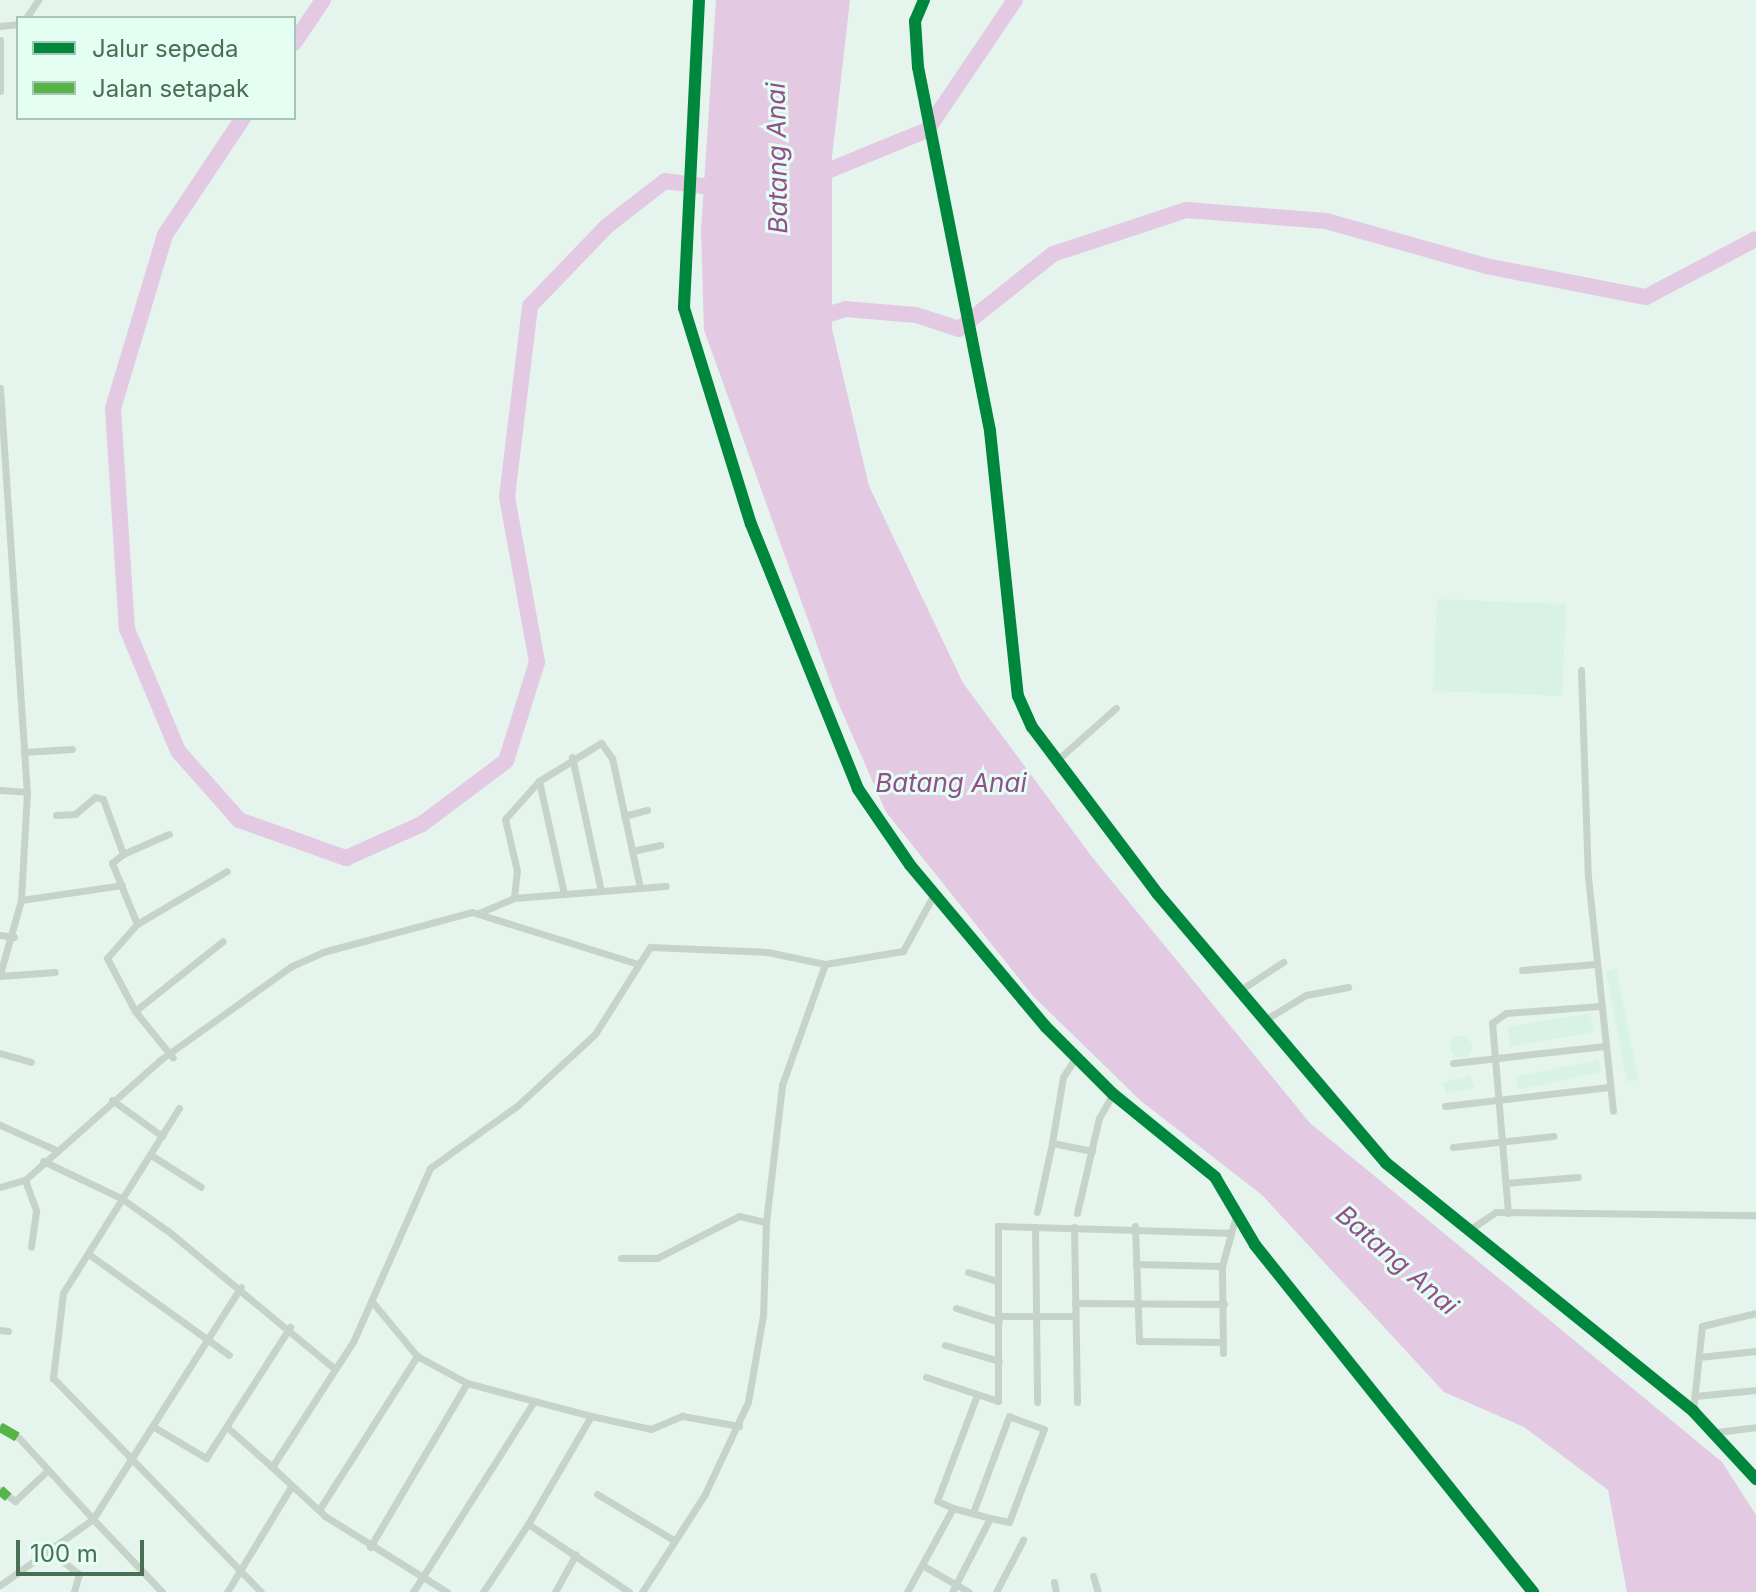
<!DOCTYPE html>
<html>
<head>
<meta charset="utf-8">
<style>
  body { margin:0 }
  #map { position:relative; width:1756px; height:1592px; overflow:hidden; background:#e6f4ee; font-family:Inter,sans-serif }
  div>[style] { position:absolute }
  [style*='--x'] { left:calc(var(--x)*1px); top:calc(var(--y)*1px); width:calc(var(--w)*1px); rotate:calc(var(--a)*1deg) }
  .residential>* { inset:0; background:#d9f2e6 }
  .round { border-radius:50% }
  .water>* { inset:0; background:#e3c9e2 }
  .river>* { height:16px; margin:-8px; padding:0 8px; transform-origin:8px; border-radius:8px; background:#e3c9e2 }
  .minor>* { height:7px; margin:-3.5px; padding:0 3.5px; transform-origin:3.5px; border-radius:3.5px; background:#c6d3ca }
  .tertiary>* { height:9px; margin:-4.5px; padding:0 4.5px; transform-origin:4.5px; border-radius:4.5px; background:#c6d3ca }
  .quiet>* { height:10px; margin-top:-5px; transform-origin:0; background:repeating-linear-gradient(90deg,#57b548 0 20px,transparent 0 30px) }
  .cycleway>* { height:12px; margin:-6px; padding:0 6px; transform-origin:6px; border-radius:6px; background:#00873e }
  span { translate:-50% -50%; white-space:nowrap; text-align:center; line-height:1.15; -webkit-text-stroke:6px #e5fef3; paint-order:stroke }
  .water-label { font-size:26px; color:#954e8c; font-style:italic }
  .legend { position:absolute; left:16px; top:16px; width:280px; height:104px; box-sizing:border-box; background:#e5fef3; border:2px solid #a7c5b4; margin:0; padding:10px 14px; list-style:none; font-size:24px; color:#496f55 }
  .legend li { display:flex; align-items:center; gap:16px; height:40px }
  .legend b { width:40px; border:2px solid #a7c5b4 }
  .scale { position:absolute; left:16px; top:1540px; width:128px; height:36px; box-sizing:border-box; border:4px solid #496f55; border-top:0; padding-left:10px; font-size:24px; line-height:28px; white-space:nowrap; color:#496f55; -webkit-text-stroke:6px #e5fef3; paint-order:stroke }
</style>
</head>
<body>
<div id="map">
  <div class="residential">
    <div style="clip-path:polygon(1437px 599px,1566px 604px,1562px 696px,1433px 691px)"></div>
    <div style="clip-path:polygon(1616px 968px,1638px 1079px,1627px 1082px,1606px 971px)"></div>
    <div style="clip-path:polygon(1590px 1013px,1594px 1032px,1510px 1047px,1508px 1027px)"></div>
    <div class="round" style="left:1450px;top:1036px;width:22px;height:22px"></div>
    <div style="clip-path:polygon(1598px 1060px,1601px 1072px,1518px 1090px,1515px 1077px)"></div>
    <div style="clip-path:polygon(1470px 1076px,1474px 1088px,1446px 1094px,1442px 1083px)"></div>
  </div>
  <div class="water">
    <div style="clip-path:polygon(716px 0,850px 0,832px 157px,832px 329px,869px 486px,963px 683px,1092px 857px,1310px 1123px,1722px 1462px,1756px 1515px,1756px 1592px,1627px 1592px,1608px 1490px,1524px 1427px,1444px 1392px,1262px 1195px,1141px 1101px,1033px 996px,886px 812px,836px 698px,704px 330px,701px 230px)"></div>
  </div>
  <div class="river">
    <div style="--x:294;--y:43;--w:52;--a:-56"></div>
    <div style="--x:243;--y:118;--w:141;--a:123.7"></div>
    <div style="--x:165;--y:235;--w:181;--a:106.7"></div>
    <div style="--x:113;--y:408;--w:221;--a:86.4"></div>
    <div style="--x:127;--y:629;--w:132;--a:67.3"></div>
    <div style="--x:178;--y:751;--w:92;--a:48.5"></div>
    <div style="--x:239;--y:820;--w:114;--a:19.6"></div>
    <div style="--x:346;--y:858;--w:83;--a:-24.1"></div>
    <div style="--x:422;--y:824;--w:105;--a:-36.9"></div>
    <div style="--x:506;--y:761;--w:104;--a:-72.6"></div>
    <div style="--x:537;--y:662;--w:168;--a:-100.3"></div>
    <div style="--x:507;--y:497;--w:192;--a:-83.1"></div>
    <div style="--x:530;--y:306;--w:111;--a:-46.1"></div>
    <div style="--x:607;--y:226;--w:73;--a:-37.8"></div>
    <div style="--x:665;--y:181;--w:61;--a:7.6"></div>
    <div style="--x:815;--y:176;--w:121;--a:-22.3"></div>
    <div style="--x:927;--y:130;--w:157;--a:-55.9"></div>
    <div style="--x:813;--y:319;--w:34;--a:-17"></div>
    <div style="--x:845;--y:309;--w:71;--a:4.8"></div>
    <div style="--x:916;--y:315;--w:45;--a:18"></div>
    <div style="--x:959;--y:329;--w:120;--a:-38.6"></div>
    <div style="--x:1053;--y:254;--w:140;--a:-18.3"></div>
    <div style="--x:1186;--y:210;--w:140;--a:4.5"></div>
    <div style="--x:1326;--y:221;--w:166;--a:15.7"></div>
    <div style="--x:1486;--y:266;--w:163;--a:11"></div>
    <div style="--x:1646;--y:297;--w:124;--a:-27.8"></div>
  </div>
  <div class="minor">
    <div style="--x:924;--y:0;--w:23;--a:113"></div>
    <div style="--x:915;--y:21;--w:46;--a:86.3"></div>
    <div style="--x:918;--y:67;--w:371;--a:78.8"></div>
    <div style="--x:990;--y:431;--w:266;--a:84"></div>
    <div style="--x:1018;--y:696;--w:34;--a:66"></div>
    <div style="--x:1032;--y:727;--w:208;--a:53"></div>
    <div style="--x:1157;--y:893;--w:354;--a:49.7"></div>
    <div style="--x:1386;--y:1163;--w:395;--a:38.9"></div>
    <div style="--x:1693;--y:1411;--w:93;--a:47.2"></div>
    <div style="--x:26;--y:18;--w:22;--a:-56"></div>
    <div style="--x:0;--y:26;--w:18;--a:-6"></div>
    <div style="--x:0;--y:40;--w:51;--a:90"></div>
    <div style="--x:0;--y:388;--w:405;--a:86.2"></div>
    <div style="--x:27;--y:792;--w:108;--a:93.2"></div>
    <div style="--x:21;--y:900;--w:77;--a:105.8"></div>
    <div style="--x:1581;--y:670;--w:207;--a:88.1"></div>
    <div style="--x:1588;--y:877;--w:235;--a:83.9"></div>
    <div style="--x:24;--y:752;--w:48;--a:-3.6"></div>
    <div style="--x:572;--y:757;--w:137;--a:77.8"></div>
    <div style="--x:1056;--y:761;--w:80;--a:-41.5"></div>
    <div style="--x:539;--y:781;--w:116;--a:77.5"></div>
    <div style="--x:0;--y:790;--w:27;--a:4"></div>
    <div style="--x:56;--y:815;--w:19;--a:-3"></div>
    <div style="--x:75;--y:814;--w:26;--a:-40"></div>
    <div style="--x:95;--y:797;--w:8;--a:14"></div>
    <div style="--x:103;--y:799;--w:59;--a:70"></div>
    <div style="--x:123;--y:854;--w:14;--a:141"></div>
    <div style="--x:112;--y:863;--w:66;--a:67.7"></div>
    <div style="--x:137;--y:924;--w:45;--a:131.4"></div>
    <div style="--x:107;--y:958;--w:60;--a:62.2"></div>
    <div style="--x:135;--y:1011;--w:60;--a:51"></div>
    <div style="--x:624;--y:816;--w:24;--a:-15"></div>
    <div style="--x:632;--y:851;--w:29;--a:-12"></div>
    <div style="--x:123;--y:854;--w:50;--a:-23.5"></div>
    <div style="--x:514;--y:898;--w:27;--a:-84"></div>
    <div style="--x:517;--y:871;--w:53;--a:-103"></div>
    <div style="--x:505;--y:819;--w:51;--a:-48.2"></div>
    <div style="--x:539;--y:781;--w:73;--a:-31.5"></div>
    <div style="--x:601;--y:743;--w:19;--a:54"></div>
    <div style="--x:612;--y:758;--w:133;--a:77.8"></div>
    <div style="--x:21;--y:900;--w:102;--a:-8.4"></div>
    <div style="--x:479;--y:913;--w:38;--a:-23"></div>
    <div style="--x:514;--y:898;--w:152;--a:-4.5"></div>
    <div style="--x:137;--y:924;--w:104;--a:-30.5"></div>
    <div style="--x:0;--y:935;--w:14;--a:8"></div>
    <div style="--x:1522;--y:970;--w:74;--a:-4.6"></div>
    <div style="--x:0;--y:976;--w:55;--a:-4.2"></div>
    <div style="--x:1239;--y:991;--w:53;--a:-33.4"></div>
    <div style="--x:135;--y:1011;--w:112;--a:-38.5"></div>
    <div style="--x:1263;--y:1021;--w:50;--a:-31.2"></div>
    <div style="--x:1306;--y:995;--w:43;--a:-10.8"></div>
    <div style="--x:0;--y:1053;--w:32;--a:16"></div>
    <div style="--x:1076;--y:1057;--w:24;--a:123"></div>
    <div style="--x:1063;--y:1077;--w:67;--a:99.5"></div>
    <div style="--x:1052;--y:1143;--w:41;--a:11.3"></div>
    <div style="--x:1453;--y:1063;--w:153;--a:-6.4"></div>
    <div style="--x:112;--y:1100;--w:62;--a:35.8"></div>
    <div style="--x:1445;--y:1106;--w:165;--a:-6.6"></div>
    <div style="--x:179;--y:1108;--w:218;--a:122.1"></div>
    <div style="--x:63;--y:1293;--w:86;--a:96.7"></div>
    <div style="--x:53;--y:1378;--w:298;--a:45.8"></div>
    <div style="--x:0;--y:1125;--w:61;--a:24.1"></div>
    <div style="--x:1453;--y:1147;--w:101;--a:-6.3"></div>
    <div style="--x:151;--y:1155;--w:59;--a:32.6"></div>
    <div style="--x:43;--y:1161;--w:86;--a:25.4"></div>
    <div style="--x:121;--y:1198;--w:57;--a:35.1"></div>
    <div style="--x:168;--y:1231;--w:217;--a:39.6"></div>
    <div style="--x:25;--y:1180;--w:33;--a:70"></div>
    <div style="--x:36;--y:1211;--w:36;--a:98"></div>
    <div style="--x:1506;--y:1183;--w:72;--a:-4.8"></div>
    <div style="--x:0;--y:1187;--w:26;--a:-16"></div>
    <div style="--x:25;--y:1180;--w:181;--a:-41.6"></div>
    <div style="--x:160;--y:1060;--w:162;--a:-35.5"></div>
    <div style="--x:292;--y:966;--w:34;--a:-24"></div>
    <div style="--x:323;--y:952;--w:154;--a:-15"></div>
    <div style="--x:472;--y:912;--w:174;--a:17.4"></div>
    <div style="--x:1037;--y:1212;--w:71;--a:-77.7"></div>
    <div style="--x:1077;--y:1213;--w:98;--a:-77"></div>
    <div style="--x:1099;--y:1118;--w:28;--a:-60"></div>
    <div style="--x:1508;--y:1213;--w:191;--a:-94.8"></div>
    <div style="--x:1492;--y:1023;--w:17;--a:-36"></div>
    <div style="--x:1506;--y:1013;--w:94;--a:-4.3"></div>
    <div style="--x:766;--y:1222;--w:138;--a:-83.3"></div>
    <div style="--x:782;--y:1085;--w:128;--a:-70.4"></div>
    <div style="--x:1135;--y:1226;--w:115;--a:88"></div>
    <div style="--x:1139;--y:1341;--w:84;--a:0.7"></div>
    <div style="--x:1035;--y:1227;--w:175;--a:89.3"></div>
    <div style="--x:1074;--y:1227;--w:175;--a:89"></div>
    <div style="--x:1469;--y:1230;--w:32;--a:-34"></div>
    <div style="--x:1496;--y:1212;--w:260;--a:0.7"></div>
    <div style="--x:90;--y:1255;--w:171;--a:35.7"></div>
    <div style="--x:621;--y:1258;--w:36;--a:0"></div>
    <div style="--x:657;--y:1258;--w:92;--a:-27.1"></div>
    <div style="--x:739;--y:1216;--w:28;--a:13"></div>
    <div style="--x:766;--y:1222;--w:93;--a:91.8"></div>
    <div style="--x:763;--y:1315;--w:88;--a:99.8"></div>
    <div style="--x:748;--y:1402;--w:102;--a:115.1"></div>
    <div style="--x:705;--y:1494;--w:117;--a:122.7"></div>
    <div style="--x:1136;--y:1264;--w:86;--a:1.3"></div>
    <div style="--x:968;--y:1272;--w:31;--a:17"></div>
    <div style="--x:1075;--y:1303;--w:149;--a:0.4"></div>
    <div style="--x:374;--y:1304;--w:67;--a:50.4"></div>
    <div style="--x:956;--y:1308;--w:45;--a:18"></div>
    <div style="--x:999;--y:1316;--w:76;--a:0"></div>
    <div style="--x:0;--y:1330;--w:8;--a:7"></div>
    <div style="--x:945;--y:1345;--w:56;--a:16.5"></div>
    <div style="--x:1223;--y:1353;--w:87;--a:-90.7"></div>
    <div style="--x:1222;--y:1266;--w:56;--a:-74.5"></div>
    <div style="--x:1699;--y:1357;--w:57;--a:-6"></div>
    <div style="--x:926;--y:1377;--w:76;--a:18.4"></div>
    <div style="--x:998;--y:1401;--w:175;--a:-90"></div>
    <div style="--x:998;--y:1226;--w:230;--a:1.7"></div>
    <div style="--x:1695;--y:1396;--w:61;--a:-5.6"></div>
    <div style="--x:1693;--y:1411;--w:85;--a:-84"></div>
    <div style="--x:1702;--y:1326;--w:56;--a:-13.5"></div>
    <div style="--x:0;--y:1427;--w:22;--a:30"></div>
    <div style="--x:19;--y:1438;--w:110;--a:47.6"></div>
    <div style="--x:93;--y:1519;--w:114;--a:144.6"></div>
    <div style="--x:154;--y:1427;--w:61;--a:30.8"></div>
    <div style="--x:206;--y:1458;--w:156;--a:-57.3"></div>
    <div style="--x:228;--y:1428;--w:59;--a:41.6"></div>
    <div style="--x:1717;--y:1432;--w:39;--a:-7"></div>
    <div style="--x:0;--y:1490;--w:19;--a:36"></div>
    <div style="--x:15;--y:1501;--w:45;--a:-43.2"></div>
    <div style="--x:597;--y:1494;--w:87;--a:31"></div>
    <div style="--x:953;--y:1508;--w:17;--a:-156"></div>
    <div style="--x:937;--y:1501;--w:113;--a:-69.3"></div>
    <div style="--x:319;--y:1510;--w:183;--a:-57.5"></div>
    <div style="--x:417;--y:1356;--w:57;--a:28.4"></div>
    <div style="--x:467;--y:1383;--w:69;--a:15"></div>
    <div style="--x:370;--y:1547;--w:191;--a:-59.4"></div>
    <div style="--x:47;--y:1549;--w:41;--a:38"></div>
    <div style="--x:79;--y:1574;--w:19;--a:106"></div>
    <div style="--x:922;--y:1565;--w:54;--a:29.9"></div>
    <div style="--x:1093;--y:1576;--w:17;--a:73"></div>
    <div style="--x:1054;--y:1582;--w:10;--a:79"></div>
    <div style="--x:162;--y:1592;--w:100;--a:-133.4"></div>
    <div style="--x:93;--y:1519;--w:275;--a:-57.5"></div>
    <div style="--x:227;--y:1592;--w:125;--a:-58.7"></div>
    <div style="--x:413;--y:1592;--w:226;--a:-57.6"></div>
    <div style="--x:534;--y:1401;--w:59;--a:14.7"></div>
    <div style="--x:447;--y:1592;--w:144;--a:-148.1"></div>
    <div style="--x:325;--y:1516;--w:72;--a:-137.2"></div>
    <div style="--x:272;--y:1467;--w:149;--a:-57.1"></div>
    <div style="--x:353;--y:1342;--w:190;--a:-66.1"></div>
    <div style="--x:430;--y:1168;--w:107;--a:-35.5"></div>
    <div style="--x:517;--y:1106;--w:106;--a:-42.7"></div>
    <div style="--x:595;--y:1034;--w:103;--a:-57.7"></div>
    <div style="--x:650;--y:947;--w:117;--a:2.4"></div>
    <div style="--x:767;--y:952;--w:59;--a:11.7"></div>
    <div style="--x:825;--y:964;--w:79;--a:-9.5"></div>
    <div style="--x:903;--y:951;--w:65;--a:-61.5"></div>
    <div style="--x:483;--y:1592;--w:82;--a:-56.5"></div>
    <div style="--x:555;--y:1592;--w:43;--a:-61.1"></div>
    <div style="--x:629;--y:1592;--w:122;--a:-146"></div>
    <div style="--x:528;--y:1524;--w:125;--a:-59.7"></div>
    <div style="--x:591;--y:1416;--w:61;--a:12.2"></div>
    <div style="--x:651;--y:1429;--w:34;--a:-23"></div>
    <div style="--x:682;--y:1416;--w:58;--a:10"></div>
    <div style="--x:907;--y:1592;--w:96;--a:-61.3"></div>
    <div style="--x:953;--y:1508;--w:38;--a:15"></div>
    <div style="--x:990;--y:1518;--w:19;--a:12"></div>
    <div style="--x:1009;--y:1522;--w:99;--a:-69.4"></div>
    <div style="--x:1044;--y:1429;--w:37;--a:-160"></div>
    <div style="--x:1009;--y:1416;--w:103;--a:110.4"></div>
    <div style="--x:952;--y:1592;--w:83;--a:-62.8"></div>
    <div style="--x:996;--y:1592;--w:59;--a:-62.6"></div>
  </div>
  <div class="tertiary">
    <div style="--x:699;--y:0;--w:308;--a:92.8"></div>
    <div style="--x:684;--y:308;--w:226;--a:72.8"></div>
    <div style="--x:751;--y:524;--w:286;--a:68"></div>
    <div style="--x:858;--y:789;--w:92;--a:55.6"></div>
    <div style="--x:910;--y:865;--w:212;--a:50"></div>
    <div style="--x:1046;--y:1027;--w:95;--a:45"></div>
    <div style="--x:1113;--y:1094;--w:132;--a:39.1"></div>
    <div style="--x:1215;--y:1177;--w:79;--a:59.5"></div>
    <div style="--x:1255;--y:1245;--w:445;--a:51.3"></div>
  </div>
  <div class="quiet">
    <div style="--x:0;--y:1427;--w:22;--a:30"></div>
    <div style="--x:0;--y:1490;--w:11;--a:41"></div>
  </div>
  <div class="cycleway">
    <div style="--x:699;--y:0;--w:308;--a:92.8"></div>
    <div style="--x:684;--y:308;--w:226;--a:72.8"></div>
    <div style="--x:751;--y:524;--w:286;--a:68"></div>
    <div style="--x:858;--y:789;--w:92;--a:55.6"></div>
    <div style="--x:910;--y:865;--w:212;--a:50"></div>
    <div style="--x:1046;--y:1027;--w:95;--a:45"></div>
    <div style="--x:1113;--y:1094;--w:132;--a:39.1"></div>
    <div style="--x:1215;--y:1177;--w:79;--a:59.5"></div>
    <div style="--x:1255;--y:1245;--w:445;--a:51.3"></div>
    <div style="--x:924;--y:0;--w:23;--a:113"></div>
    <div style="--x:915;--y:21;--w:46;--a:86.3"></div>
    <div style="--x:918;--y:67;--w:371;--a:78.8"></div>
    <div style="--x:990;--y:431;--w:266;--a:84"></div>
    <div style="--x:1018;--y:696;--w:34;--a:66"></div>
    <div style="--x:1032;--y:727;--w:208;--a:53"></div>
    <div style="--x:1157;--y:893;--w:354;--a:49.7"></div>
    <div style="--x:1386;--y:1163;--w:395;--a:38.9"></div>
    <div style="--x:1693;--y:1411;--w:93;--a:47.2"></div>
  </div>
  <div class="water-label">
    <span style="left:777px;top:158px;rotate:-91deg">Batang Anai</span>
    <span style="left:951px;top:783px">Batang Anai</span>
    <span style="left:1397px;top:1260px;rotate:41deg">Batang Anai</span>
  </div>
  <ul class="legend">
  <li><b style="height:10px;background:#00873e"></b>Jalur sepeda</li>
  <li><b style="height:10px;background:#57b548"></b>Jalan setapak</li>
  </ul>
  <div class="scale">100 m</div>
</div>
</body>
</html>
